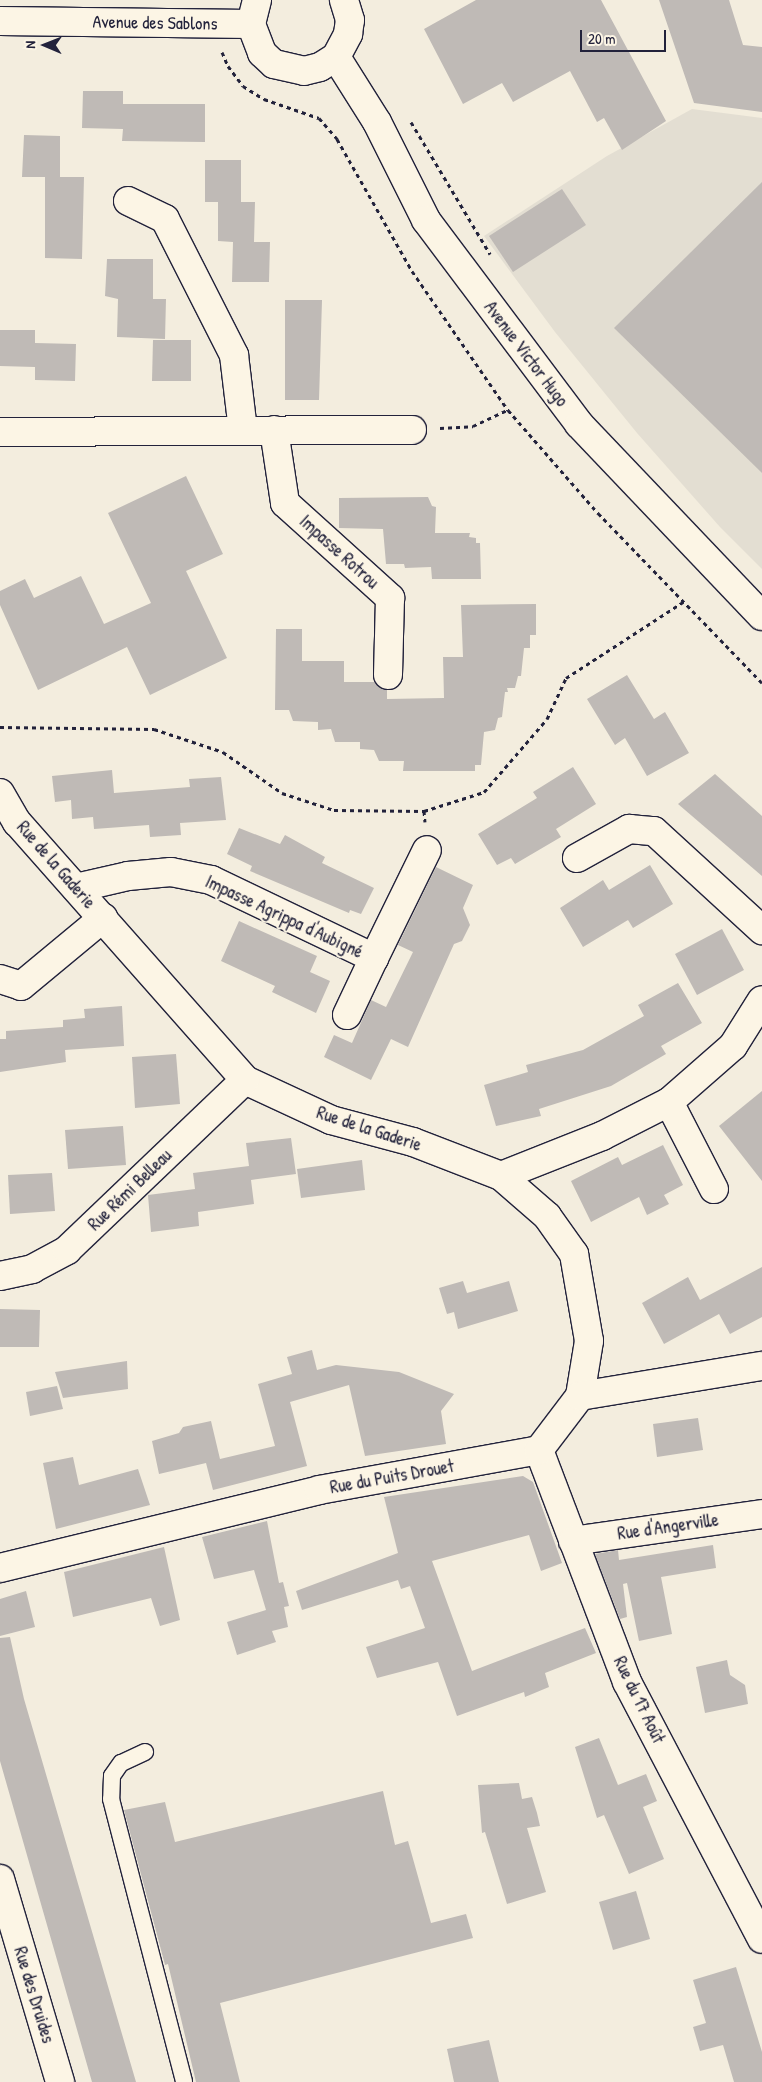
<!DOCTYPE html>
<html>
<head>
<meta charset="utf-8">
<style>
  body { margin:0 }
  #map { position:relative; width:762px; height:2082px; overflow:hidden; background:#f3edde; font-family:"Patrick Hand",sans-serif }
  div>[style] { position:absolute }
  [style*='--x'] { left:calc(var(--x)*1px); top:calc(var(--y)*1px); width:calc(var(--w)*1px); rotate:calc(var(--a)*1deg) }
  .built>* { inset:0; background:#e3ded2 }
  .building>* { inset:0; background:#bfbab6 }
  .path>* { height:3px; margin-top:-1.5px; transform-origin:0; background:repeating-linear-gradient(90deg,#22223b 0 4px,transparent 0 8px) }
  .roads { filter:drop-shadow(1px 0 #22223b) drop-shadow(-1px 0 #22223b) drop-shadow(0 1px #22223b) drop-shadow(0 -1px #22223b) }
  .service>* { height:16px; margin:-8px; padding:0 8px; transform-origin:8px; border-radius:8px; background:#fcf5e5 }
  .minor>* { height:28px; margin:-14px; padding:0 14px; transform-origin:14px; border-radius:14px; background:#fcf5e5 }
  .tertiary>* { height:28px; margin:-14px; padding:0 14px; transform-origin:14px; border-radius:14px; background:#fcf5e5 }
  .secondary>* { height:28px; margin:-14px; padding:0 14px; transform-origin:14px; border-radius:14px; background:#fcf5e5 }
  span { translate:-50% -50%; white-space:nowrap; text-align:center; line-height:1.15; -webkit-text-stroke:4px #fcf5e5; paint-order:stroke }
  .street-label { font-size:18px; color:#22223b }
  .north { position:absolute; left:20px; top:20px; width:50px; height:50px; -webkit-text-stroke:4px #fcf5e5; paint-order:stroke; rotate:271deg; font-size:14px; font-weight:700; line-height:20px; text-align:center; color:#22223b }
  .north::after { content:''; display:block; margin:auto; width:18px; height:22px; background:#22223b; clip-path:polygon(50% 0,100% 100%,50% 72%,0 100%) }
  .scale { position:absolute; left:580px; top:30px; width:86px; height:22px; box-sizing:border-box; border:2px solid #22223b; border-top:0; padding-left:6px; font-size:15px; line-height:18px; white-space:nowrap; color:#22223b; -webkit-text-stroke:4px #fcf5e5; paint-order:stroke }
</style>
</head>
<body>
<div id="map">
  <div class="built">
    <div style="clip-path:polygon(692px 109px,762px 118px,762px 569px,720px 527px,637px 433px,555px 332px,484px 236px,607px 156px)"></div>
  </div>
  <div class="building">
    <div style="clip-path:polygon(476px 0,601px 0,666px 121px,622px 150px,604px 118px,597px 122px,570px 71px,513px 102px,502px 83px,463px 104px,424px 29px)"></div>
    <div style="clip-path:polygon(659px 0,729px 0,743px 45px,762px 47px,762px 112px,694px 103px)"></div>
    <div style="clip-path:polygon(83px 91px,123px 91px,123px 104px,205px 104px,205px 142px,122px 141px,123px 129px,82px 128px)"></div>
    <div style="clip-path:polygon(24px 135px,60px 136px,60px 177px,84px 177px,82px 259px,45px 258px,45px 177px,22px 177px)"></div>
    <div style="clip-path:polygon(205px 160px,241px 160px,241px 202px,255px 202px,254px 242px,270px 242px,269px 282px,232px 282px,233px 242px,218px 241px,218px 202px,205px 202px)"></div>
    <div style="clip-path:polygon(762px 182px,762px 473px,614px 328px)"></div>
    <div style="clip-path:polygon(562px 189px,586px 225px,513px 272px,489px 236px)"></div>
    <div style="clip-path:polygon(107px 259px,153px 259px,153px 299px,166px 299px,165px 339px,117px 337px,118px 299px,105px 296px)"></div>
    <div style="clip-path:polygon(285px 300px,322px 300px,319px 400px,285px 400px)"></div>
    <div style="clip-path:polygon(0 330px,35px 330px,35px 343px,76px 344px,75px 381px,35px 380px,35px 367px,0 366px)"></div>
    <div style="clip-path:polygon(153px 340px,191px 340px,191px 381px,152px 381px)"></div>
    <div style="clip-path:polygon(186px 476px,223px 554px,186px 571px,227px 658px,150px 695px,127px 647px,38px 690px,0 605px,0 591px,25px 579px,34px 598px,81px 576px,104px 624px,151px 603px,108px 513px)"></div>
    <div style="clip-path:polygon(428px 497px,432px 506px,436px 507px,435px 533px,470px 533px,469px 537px,476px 538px,476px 543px,480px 543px,481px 579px,432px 579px,431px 567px,405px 568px,404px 564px,386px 564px,383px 529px,339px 528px,339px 498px)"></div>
    <div style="clip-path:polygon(536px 604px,536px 635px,530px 635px,530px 648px,524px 648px,521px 676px,518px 676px,515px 688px,507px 688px,508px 692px,505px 692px,502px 717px,498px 718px,495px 730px,484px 732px,481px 765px,475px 765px,475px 771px,403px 771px,404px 761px,379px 761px,374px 750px,360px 749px,360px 742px,335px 742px,331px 729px,318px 730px,318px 722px,293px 721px,289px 710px,275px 710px,276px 629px,302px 629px,302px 661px,344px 661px,344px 682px,374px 682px,387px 690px,387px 699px,444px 698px,443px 657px,463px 657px,461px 605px)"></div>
    <div style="clip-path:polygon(627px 675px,654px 719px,665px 712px,689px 753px,647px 776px,625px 738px,615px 745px,587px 699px)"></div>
    <div style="clip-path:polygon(573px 767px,596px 804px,556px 829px,561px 837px,515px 864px,511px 858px,497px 865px,478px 834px,537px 798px,533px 792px)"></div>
    <div style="clip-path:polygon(112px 770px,114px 793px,190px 787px,189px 779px,221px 777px,226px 820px,180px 823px,181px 835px,150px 837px,149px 825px,94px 829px,93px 817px,72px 819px,71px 800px,55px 802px,52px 776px)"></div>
    <div style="clip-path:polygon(715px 774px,762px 816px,762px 876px,678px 804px)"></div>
    <div style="clip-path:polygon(239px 828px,280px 844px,285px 835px,325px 857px,322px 863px,374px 888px,361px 914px,350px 910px,349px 913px,250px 871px,252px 866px,227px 854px)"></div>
    <div style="clip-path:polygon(650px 865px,673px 904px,633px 928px,628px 920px,583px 947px,560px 908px,603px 880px,609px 890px)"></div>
    <div style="clip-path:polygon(436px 867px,473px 885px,463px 908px,470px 925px,462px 941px,454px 944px,408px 1047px,391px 1039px,371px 1080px,324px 1057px,334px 1035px,352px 1043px,371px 1000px,386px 1007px,413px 952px,398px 945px)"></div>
    <div style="clip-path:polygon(239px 921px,317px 956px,310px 972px,330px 981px,316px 1013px,272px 992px,275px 986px,221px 961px)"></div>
    <div style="clip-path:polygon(722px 929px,744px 970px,697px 995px,675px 954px)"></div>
    <div style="clip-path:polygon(678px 983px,702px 1023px,661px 1046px,666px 1054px,611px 1086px,539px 1109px,541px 1116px,496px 1126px,484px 1085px,528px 1072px,526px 1065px,583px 1050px,644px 1016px,638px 1005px)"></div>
    <div style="clip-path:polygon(122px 1006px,124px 1046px,65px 1050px,66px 1062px,0 1072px,0 1039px,6px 1039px,6px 1031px,63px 1027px,63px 1020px,85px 1018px,84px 1009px)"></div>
    <div style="clip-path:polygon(176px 1054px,180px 1104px,135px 1108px,132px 1057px)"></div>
    <div style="clip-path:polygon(762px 1091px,762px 1181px,719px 1126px)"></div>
    <div style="clip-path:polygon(123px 1126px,126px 1165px,68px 1169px,65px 1130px)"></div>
    <div style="clip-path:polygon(291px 1138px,296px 1174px,251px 1180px,254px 1204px,198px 1212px,199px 1226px,151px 1232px,148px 1195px,195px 1189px,193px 1173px,249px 1166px,246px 1143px)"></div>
    <div style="clip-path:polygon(663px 1145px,683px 1185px,664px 1195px,669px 1204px,647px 1215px,639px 1197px,591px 1222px,571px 1181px,618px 1157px,622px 1165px)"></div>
    <div style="clip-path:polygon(362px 1160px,365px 1190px,301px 1198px,297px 1169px)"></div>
    <div style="clip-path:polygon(52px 1173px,55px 1211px,10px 1214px,8px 1175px)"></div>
    <div style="clip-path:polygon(762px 1267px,762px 1317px,730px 1334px,719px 1314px,664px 1344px,642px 1303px,688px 1277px,700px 1300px)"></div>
    <div style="clip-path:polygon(463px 1281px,467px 1293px,509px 1281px,518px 1311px,458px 1329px,454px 1312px,447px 1314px,439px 1288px)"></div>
    <div style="clip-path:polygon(0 1309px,40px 1310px,39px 1347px,0 1347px)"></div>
    <div style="clip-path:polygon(312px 1350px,317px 1370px,336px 1365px,399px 1372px,454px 1394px,441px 1411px,446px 1444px,365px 1456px,349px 1385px,290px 1402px,307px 1466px,213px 1490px,206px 1463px,159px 1474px,152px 1441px,179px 1433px,183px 1427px,211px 1421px,220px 1459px,275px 1446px,258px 1384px,292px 1374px,287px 1357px)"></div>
    <div style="clip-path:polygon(127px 1361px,128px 1389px,63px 1398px,55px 1372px)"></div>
    <div style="clip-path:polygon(57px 1386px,63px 1409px,30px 1416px,26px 1392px)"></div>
    <div style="clip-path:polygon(698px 1418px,703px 1450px,657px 1457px,653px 1424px)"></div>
    <div style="clip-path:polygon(73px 1457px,79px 1485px,138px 1469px,150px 1505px,56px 1529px,43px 1463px)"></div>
    <div style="clip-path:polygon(523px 1476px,533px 1482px,562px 1563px,541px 1571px,529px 1535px,432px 1561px,472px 1671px,585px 1628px,596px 1653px,545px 1673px,549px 1687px,525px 1697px,524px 1692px,457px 1716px,438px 1662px,377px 1678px,366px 1647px,425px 1628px,410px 1586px,401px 1589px,398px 1580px,302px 1610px,296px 1591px,398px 1553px,384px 1497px)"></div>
    <div style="clip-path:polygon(267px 1521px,279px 1583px,283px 1582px,289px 1606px,284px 1607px,288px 1627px,272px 1631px,276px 1642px,237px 1655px,227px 1622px,266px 1610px,254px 1570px,214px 1579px,202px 1537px)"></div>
    <div style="clip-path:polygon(713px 1545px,716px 1568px,661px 1577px,672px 1634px,639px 1641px,627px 1583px,623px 1584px,627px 1617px,620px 1619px,595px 1554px,618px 1550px,619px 1560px)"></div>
    <div style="clip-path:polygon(164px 1547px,180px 1620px,160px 1626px,151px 1598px,73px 1617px,64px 1572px)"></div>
    <div style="clip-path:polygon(26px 1591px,35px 1627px,0 1636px,0 1599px)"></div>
    <div style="clip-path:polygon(10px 1637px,24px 1699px,136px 2082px,92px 2082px,0 1761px,0 1638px)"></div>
    <div style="clip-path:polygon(727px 1660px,730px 1675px,745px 1685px,748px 1704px,705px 1713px,696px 1667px)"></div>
    <div style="clip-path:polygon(599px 1738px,618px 1785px,646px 1774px,657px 1801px,643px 1807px,664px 1859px,629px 1874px,604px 1815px,597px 1818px,575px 1747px)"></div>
    <div style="clip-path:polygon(519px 1783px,522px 1799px,532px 1797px,537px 1813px,540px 1826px,527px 1828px,546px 1892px,507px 1904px,485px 1832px,482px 1833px,478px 1785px)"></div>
    <div style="clip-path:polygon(383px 1791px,395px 1845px,408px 1841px,431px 1923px,466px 1914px,473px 1938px,220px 2003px,240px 2082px,196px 2082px,168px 1964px,165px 1965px,124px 1810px,165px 1802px,175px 1842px)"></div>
    <div style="clip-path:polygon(636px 1891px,650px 1939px,613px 1950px,599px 1902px)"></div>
    <div style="clip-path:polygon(736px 1967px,762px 2052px,762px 2082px,734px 2082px,723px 2045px,700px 2051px,693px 2027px,706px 2023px,693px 1980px)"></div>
    <div style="clip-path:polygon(489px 2040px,499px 2082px,454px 2082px,447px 2049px)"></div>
  </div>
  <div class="path">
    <div style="--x:222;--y:52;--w:15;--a:67"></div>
    <div style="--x:228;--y:66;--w:25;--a:53"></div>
    <div style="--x:243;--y:86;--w:25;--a:32"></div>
    <div style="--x:264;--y:99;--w:58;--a:19.1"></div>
    <div style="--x:319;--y:118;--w:28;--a:49"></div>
    <div style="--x:337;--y:139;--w:152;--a:60.4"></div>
    <div style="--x:412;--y:271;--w:169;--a:55.4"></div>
    <div style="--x:508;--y:410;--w:137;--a:48.9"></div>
    <div style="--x:598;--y:513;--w:236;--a:46"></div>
    <div style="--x:411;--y:122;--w:154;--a:59.1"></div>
    <div style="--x:440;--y:428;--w:33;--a:-3"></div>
    <div style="--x:473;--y:426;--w:38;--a:-25"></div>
    <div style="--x:0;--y:727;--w:154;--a:0.7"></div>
    <div style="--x:154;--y:729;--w:73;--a:18.4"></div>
    <div style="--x:223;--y:752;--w:72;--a:34.8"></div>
    <div style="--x:282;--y:793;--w:55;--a:18.1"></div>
    <div style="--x:334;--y:810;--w:90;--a:0.6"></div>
    <div style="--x:424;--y:811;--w:11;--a:85"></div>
    <div style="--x:424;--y:811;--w:63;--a:-17.6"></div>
    <div style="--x:484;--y:792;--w:96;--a:-49.2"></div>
    <div style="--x:547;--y:719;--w:45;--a:-65.1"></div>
    <div style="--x:566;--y:678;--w:140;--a:-33"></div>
  </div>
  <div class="roads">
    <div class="service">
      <div style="--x:145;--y:1752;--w:26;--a:155"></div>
      <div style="--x:121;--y:1763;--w:16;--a:125"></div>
      <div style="--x:112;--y:1776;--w:23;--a:92"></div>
      <div style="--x:111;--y:1799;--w:292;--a:75.5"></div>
    </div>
    <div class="minor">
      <div style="--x:128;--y:201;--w:41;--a:25.9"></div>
      <div style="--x:165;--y:219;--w:153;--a:63.1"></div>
      <div style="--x:234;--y:355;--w:76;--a:83.2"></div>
      <div style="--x:274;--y:430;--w:74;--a:81.4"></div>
      <div style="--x:285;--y:503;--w:142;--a:42.1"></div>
      <div style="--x:390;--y:598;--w:77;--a:91.5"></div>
      <div style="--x:0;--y:432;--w:412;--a:-0.3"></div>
      <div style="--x:0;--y:793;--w:34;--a:60"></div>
      <div style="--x:17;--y:822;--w:344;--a:48.5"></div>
      <div style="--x:245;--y:1080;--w:95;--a:24.9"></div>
      <div style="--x:331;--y:1120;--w:85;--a:15"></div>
      <div style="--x:413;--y:1142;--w:94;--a:21.1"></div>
      <div style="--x:501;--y:1176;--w:61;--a:41"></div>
      <div style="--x:547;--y:1216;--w:47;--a:54.6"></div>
      <div style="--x:574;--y:1254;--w:88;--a:80.2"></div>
      <div style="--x:589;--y:1341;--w:56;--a:99.3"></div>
      <div style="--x:577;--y:858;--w:60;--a:-29.1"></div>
      <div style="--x:629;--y:829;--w:25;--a:5"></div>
      <div style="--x:654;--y:831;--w:147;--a:42.5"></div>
      <div style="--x:76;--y:888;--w:53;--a:-13"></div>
      <div style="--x:128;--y:876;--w:43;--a:-5.3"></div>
      <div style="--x:171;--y:872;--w:41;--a:11.3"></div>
      <div style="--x:211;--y:880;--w:181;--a:25.6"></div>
      <div style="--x:374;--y:958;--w:120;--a:-63.9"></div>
      <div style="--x:0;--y:979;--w:22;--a:18"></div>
      <div style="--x:21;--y:986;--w:107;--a:-39.7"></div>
      <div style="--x:347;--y:1015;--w:63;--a:-64.7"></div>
      <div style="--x:669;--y:1102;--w:98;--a:62.7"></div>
      <div style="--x:501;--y:1176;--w:109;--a:-21.6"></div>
      <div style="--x:602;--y:1136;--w:75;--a:-26.9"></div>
      <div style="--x:669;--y:1102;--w:85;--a:-41.2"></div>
      <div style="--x:733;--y:1046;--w:54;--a:-57.8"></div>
      <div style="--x:0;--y:1276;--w:33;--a:-12"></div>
      <div style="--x:32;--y:1269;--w:40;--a:-28"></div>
      <div style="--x:67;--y:1250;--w:246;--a:-43.7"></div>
      <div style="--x:539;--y:1450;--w:248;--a:69.2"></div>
      <div style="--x:627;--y:1682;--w:290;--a:62.3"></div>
      <div style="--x:573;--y:1541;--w:191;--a:-8.1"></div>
      <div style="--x:0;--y:1568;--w:328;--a:-13.7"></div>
      <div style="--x:319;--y:1490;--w:224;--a:-10.3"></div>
      <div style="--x:539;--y:1450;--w:68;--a:-52.8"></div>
      <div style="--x:580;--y:1396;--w:184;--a:-9.4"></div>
      <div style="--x:0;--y:1879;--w:212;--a:73.5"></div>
    </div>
    <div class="tertiary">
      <div style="--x:0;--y:21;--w:251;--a:0.7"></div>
    </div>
    <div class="secondary">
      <div style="--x:257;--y:0;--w:25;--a:104"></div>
      <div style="--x:251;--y:24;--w:31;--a:69"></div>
      <div style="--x:262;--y:53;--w:16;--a:43"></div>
      <div style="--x:274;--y:64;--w:31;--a:13"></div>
      <div style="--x:304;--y:71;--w:16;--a:-14"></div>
      <div style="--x:320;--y:67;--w:19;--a:-32"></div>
      <div style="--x:336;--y:57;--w:26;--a:-62"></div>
      <div style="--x:348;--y:34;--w:14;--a:-82"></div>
      <div style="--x:350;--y:20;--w:21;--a:-107"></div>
      <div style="--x:336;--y:57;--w:77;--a:57.8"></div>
      <div style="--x:377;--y:122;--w:110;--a:63.4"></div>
      <div style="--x:426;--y:220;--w:255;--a:53.1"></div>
      <div style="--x:579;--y:424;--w:265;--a:46.4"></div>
    </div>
  </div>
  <div class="street-label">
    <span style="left:155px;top:23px;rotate:1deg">Avenue des Sablons</span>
    <span style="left:526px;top:354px;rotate:53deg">Avenue Victor Hugo</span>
    <span style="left:339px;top:552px;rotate:42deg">Impasse Rotrou</span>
    <span style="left:56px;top:865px;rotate:49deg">Rue de la Gaderie</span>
    <span style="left:284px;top:917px;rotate:25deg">Impasse Agrippa d'Aubigné</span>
    <span style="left:369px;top:1129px;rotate:18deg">Rue de la Gaderie</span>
    <span style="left:130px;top:1190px;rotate:-44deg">Rue Rémi Belleau</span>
    <span style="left:392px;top:1477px;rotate:-10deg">Rue du Puits Drouet</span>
    <span style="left:668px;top:1527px;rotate:-8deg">Rue d'Angerville</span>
    <span style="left:639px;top:1700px;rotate:64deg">Rue du 17 Août</span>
    <span style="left:34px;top:1995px;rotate:73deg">Rue des Druides</span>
  </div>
  <div class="north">N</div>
  <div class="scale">20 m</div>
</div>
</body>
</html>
